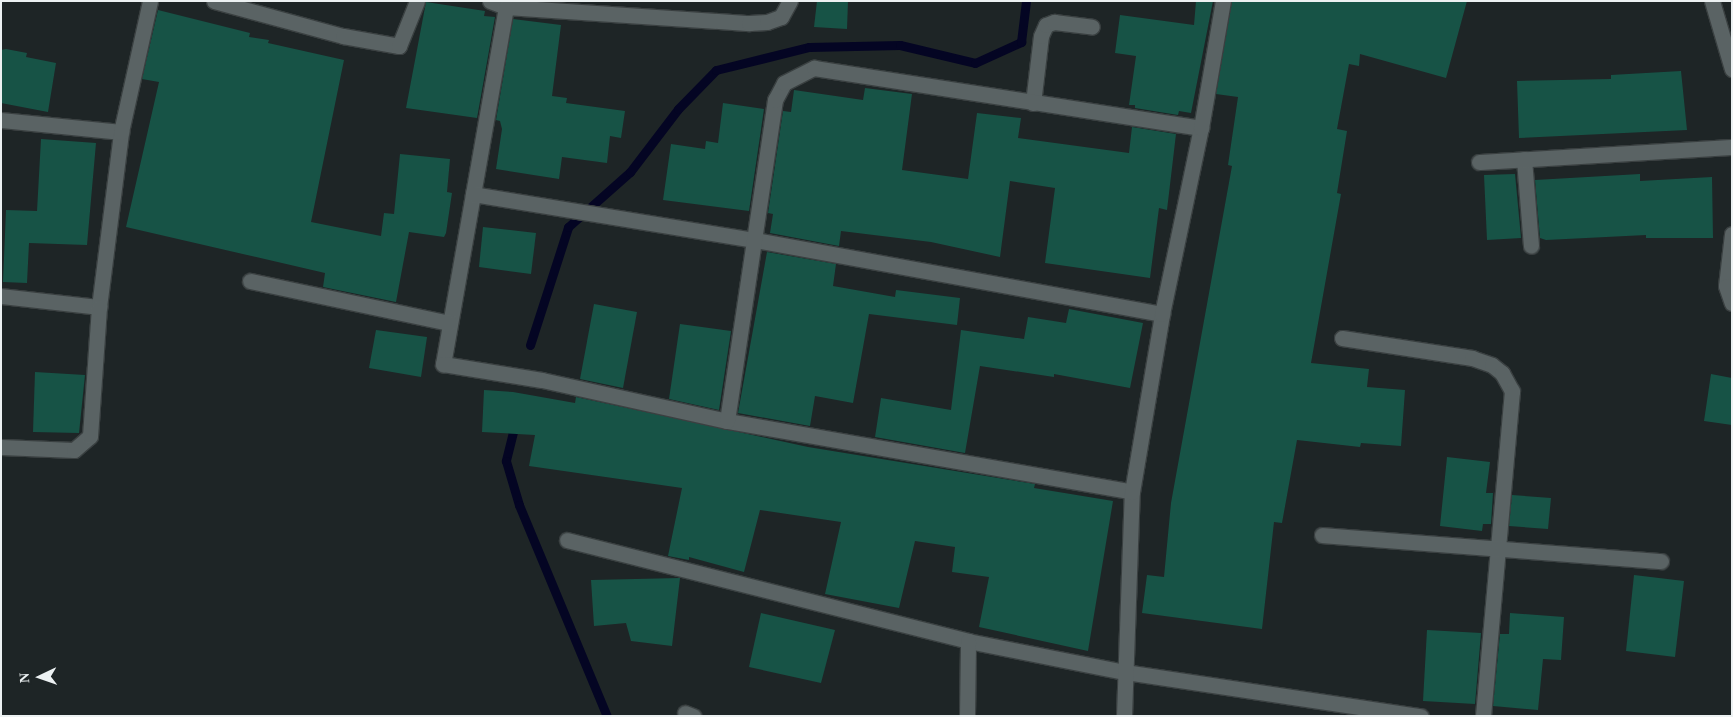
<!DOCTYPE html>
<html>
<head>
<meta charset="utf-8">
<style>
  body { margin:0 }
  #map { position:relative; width:1733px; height:717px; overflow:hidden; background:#1e2526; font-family:Georgia,serif }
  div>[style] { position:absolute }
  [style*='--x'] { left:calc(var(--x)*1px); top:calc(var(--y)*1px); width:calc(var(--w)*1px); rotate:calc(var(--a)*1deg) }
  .stream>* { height:9px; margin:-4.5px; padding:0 4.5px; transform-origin:4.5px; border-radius:4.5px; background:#040523 }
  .building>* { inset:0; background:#175346 }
  .roads { filter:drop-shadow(1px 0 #3a4041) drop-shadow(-1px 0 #3a4041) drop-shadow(0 1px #3a4041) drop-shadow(0 -1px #3a4041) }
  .minor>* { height:15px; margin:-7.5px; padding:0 7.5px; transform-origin:7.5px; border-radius:7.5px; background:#5a6364 }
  span { translate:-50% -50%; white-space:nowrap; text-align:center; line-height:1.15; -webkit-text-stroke:4px #1e2526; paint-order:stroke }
  .frame { position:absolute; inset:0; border:2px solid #ecf1f2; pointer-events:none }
  .north { position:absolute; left:15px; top:652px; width:50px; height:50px; -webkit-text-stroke:4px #1e2526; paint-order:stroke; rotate:267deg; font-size:14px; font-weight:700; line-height:20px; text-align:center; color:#ecf1f2 }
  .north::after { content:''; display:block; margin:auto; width:18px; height:22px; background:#ecf1f2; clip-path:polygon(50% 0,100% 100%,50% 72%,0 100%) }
</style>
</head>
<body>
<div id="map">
  <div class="stream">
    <div style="--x:530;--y:345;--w:124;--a:-72.1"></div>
    <div style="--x:568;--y:227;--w:83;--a:-41.6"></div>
    <div style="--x:630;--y:172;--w:79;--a:-52.7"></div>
    <div style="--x:678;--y:109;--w:54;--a:-45.7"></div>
    <div style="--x:716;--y:70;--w:96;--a:-13.9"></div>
    <div style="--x:809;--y:47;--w:91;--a:-1.3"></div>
    <div style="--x:900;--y:45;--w:77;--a:13.5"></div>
    <div style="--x:975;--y:63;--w:51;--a:-24.5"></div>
    <div style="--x:1021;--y:42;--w:41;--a:-83"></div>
    <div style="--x:515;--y:424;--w:38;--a:104"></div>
    <div style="--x:506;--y:461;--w:46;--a:73.5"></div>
    <div style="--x:519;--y:505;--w:229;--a:67.4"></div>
  </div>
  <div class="building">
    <div style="clip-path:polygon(817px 1px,848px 1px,847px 29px,814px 27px)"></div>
    <div style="clip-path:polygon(1196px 1px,1213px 1px,1191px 113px,1179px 111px,1178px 115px,1135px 108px,1135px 105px,1129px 105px,1136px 56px,1115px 53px,1120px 15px,1194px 25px)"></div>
    <div style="clip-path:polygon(1232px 1px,1467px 1px,1446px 78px,1360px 54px,1359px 66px,1349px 64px,1337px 129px,1347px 131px,1337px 193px,1341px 194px,1311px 363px,1369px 369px,1367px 387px,1405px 390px,1401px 446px,1361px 443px,1360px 447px,1297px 440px,1282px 523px,1274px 522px,1262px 629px,1142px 613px,1147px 575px,1164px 577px,1171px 503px,1232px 166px,1228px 165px,1238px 97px,1216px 94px)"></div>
    <div style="clip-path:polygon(426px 2px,485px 11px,484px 16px,495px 17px,477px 118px,406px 108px)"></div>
    <div style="clip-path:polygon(158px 10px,250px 33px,249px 37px,269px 40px,268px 43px,344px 60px,311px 222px,381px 236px,384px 213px,394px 214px,400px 154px,450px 159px,447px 192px,452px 193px,446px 233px,444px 237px,409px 232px,396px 302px,323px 287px,325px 273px,126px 227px,159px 82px,142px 79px)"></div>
    <div style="clip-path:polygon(513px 19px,561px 25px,552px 96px,567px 98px,566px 103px,625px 111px,621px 138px,610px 136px,607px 163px,562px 157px,559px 179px,496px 169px,502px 129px,500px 121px,496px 120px)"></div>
    <div style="clip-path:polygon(6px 49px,27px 53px,26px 57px,56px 63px,48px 112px,1px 103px,1px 50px)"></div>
    <div style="clip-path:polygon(1681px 71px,1687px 130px,1519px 138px,1517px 81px,1611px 79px,1611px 75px)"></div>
    <div style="clip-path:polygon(865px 88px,912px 94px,902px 170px,968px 179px,977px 113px,1021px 118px,1018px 138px,1129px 153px,1132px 127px,1176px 134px,1167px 210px,1159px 208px,1150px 278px,1045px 263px,1055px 188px,1010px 181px,1000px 257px,931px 242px,841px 231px,839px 246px,770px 233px,773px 214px,768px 213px,783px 111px,791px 112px,794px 90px,863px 100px)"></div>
    <div style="clip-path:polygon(723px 103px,764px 109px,749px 211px,663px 200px,671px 144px,705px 149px,706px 141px,718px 143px)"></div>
    <div style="clip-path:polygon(41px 139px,96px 143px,87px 245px,29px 243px,27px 283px,3px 282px,6px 210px,37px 211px)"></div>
    <div style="clip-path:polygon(1515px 174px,1521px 238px,1487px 240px,1484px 175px)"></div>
    <div style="clip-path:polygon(1640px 174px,1640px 181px,1712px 177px,1713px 238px,1646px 238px,1646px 235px,1546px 240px,1540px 238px,1535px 180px)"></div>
    <div style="clip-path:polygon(483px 227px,536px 233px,531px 274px,479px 267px)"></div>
    <div style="clip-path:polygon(767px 252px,836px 264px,833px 286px,895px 297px,896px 290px,960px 298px,957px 325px,869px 314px,853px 403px,815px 396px,810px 426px,738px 413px)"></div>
    <div style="clip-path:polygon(594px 304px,637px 312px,623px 388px,580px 379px)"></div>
    <div style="clip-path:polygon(1069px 309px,1143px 323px,1130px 388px,1054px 374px,1054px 377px,980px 366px,965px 453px,875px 437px,881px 398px,951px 410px,961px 330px,1024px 339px,1028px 317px,1066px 323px)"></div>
    <div style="clip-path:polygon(680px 324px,731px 331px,719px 410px,669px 399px)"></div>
    <div style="clip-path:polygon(376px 330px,427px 337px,421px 377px,369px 368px)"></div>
    <div style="clip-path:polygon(35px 372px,85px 375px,79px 433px,33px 432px)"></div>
    <div style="clip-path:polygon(1711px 374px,1732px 378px,1732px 425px,1704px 421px)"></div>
    <div style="clip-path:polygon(484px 390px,513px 392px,575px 403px,576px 397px,808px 447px,1035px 484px,1034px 488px,1113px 501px,1088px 651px,979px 627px,989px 577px,952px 572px,955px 547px,915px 541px,899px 608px,825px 594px,841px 522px,760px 510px,744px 572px,689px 557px,689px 560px,668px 556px,682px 488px,529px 466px,535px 435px,482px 432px)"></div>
    <div style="clip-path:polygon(1447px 457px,1490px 462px,1486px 493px,1493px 493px,1491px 524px,1483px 524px,1482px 531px,1440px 526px)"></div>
    <div style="clip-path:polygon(1512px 495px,1551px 498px,1548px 529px,1509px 526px)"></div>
    <div style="clip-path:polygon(1634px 575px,1684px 581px,1675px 657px,1626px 651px)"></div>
    <div style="clip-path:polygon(680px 578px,672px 646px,631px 641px,626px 623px,594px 626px,591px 580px)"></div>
    <div style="clip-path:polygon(761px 613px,835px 630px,821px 683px,749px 667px)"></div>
    <div style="clip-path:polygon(1510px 613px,1564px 617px,1561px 660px,1543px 659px,1538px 710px,1493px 706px,1500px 634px,1509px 634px)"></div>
    <div style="clip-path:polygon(1427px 630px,1481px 633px,1475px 704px,1423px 701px)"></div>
  </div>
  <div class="roads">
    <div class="minor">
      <div style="--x:214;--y:1;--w:134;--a:15.2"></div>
      <div style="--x:343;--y:36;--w:57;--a:10.1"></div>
      <div style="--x:399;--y:46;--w:48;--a:-68.2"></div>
      <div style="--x:490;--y:1;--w:17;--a:21"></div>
      <div style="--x:506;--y:7;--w:244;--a:3.8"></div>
      <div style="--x:749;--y:23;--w:18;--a:-3"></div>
      <div style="--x:767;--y:22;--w:15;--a:-20"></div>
      <div style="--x:781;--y:17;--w:18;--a:-61"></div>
      <div style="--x:1712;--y:1;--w:71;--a:73.6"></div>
      <div style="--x:506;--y:7;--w:363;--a:100"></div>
      <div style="--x:443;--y:364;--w:100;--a:9.2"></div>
      <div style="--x:542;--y:380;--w:189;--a:12.5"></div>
      <div style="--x:727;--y:421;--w:411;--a:9.9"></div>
      <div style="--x:1033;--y:103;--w:67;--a:-83.2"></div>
      <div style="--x:1041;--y:36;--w:12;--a:-66"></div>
      <div style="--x:1046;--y:25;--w:9;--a:-21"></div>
      <div style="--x:1054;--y:22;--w:38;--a:7"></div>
      <div style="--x:1;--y:120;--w:121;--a:5.7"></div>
      <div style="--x:1524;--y:159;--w:87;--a:85.4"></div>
      <div style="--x:1479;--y:162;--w:253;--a:-3.4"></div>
      <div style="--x:473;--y:194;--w:286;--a:9.3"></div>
      <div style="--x:755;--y:240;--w:414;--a:10.3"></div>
      <div style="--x:1732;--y:234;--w:52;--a:96.6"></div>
      <div style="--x:1726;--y:286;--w:18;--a:71"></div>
      <div style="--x:250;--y:281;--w:204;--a:11.9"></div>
      <div style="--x:1;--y:296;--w:99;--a:6.4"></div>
      <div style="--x:99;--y:307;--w:176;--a:-82.8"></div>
      <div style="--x:121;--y:132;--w:134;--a:-77.5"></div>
      <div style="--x:1342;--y:338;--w:132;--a:8.7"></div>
      <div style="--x:1472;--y:358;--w:21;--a:19"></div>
      <div style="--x:1492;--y:365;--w:13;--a:39"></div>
      <div style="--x:1502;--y:373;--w:21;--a:61"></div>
      <div style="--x:1512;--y:391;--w:326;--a:95.1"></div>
      <div style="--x:727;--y:421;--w:325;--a:-81.5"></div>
      <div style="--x:775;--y:100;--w:19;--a:-62"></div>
      <div style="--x:784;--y:83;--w:34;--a:-27"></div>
      <div style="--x:814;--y:68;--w:392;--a:8.8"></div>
      <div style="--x:1;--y:447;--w:73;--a:2.4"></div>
      <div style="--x:74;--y:450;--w:21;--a:-41"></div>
      <div style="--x:90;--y:436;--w:129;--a:-86"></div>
      <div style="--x:1322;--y:535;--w:340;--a:4.4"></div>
      <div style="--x:567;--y:540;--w:414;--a:14.1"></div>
      <div style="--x:968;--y:641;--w:160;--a:11.2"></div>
      <div style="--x:1125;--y:672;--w:299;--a:8.5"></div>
      <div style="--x:685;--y:713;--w:9;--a:21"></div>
      <div style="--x:967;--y:716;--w:75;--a:-89.2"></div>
      <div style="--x:1124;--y:716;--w:224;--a:-88"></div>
      <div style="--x:1132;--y:492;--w:181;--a:-80.4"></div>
      <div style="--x:1162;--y:314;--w:190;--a:-78.2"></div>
      <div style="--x:1201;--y:128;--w:129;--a:-80.2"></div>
    </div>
  </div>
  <div class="frame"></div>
  <div class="north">N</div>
</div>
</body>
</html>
